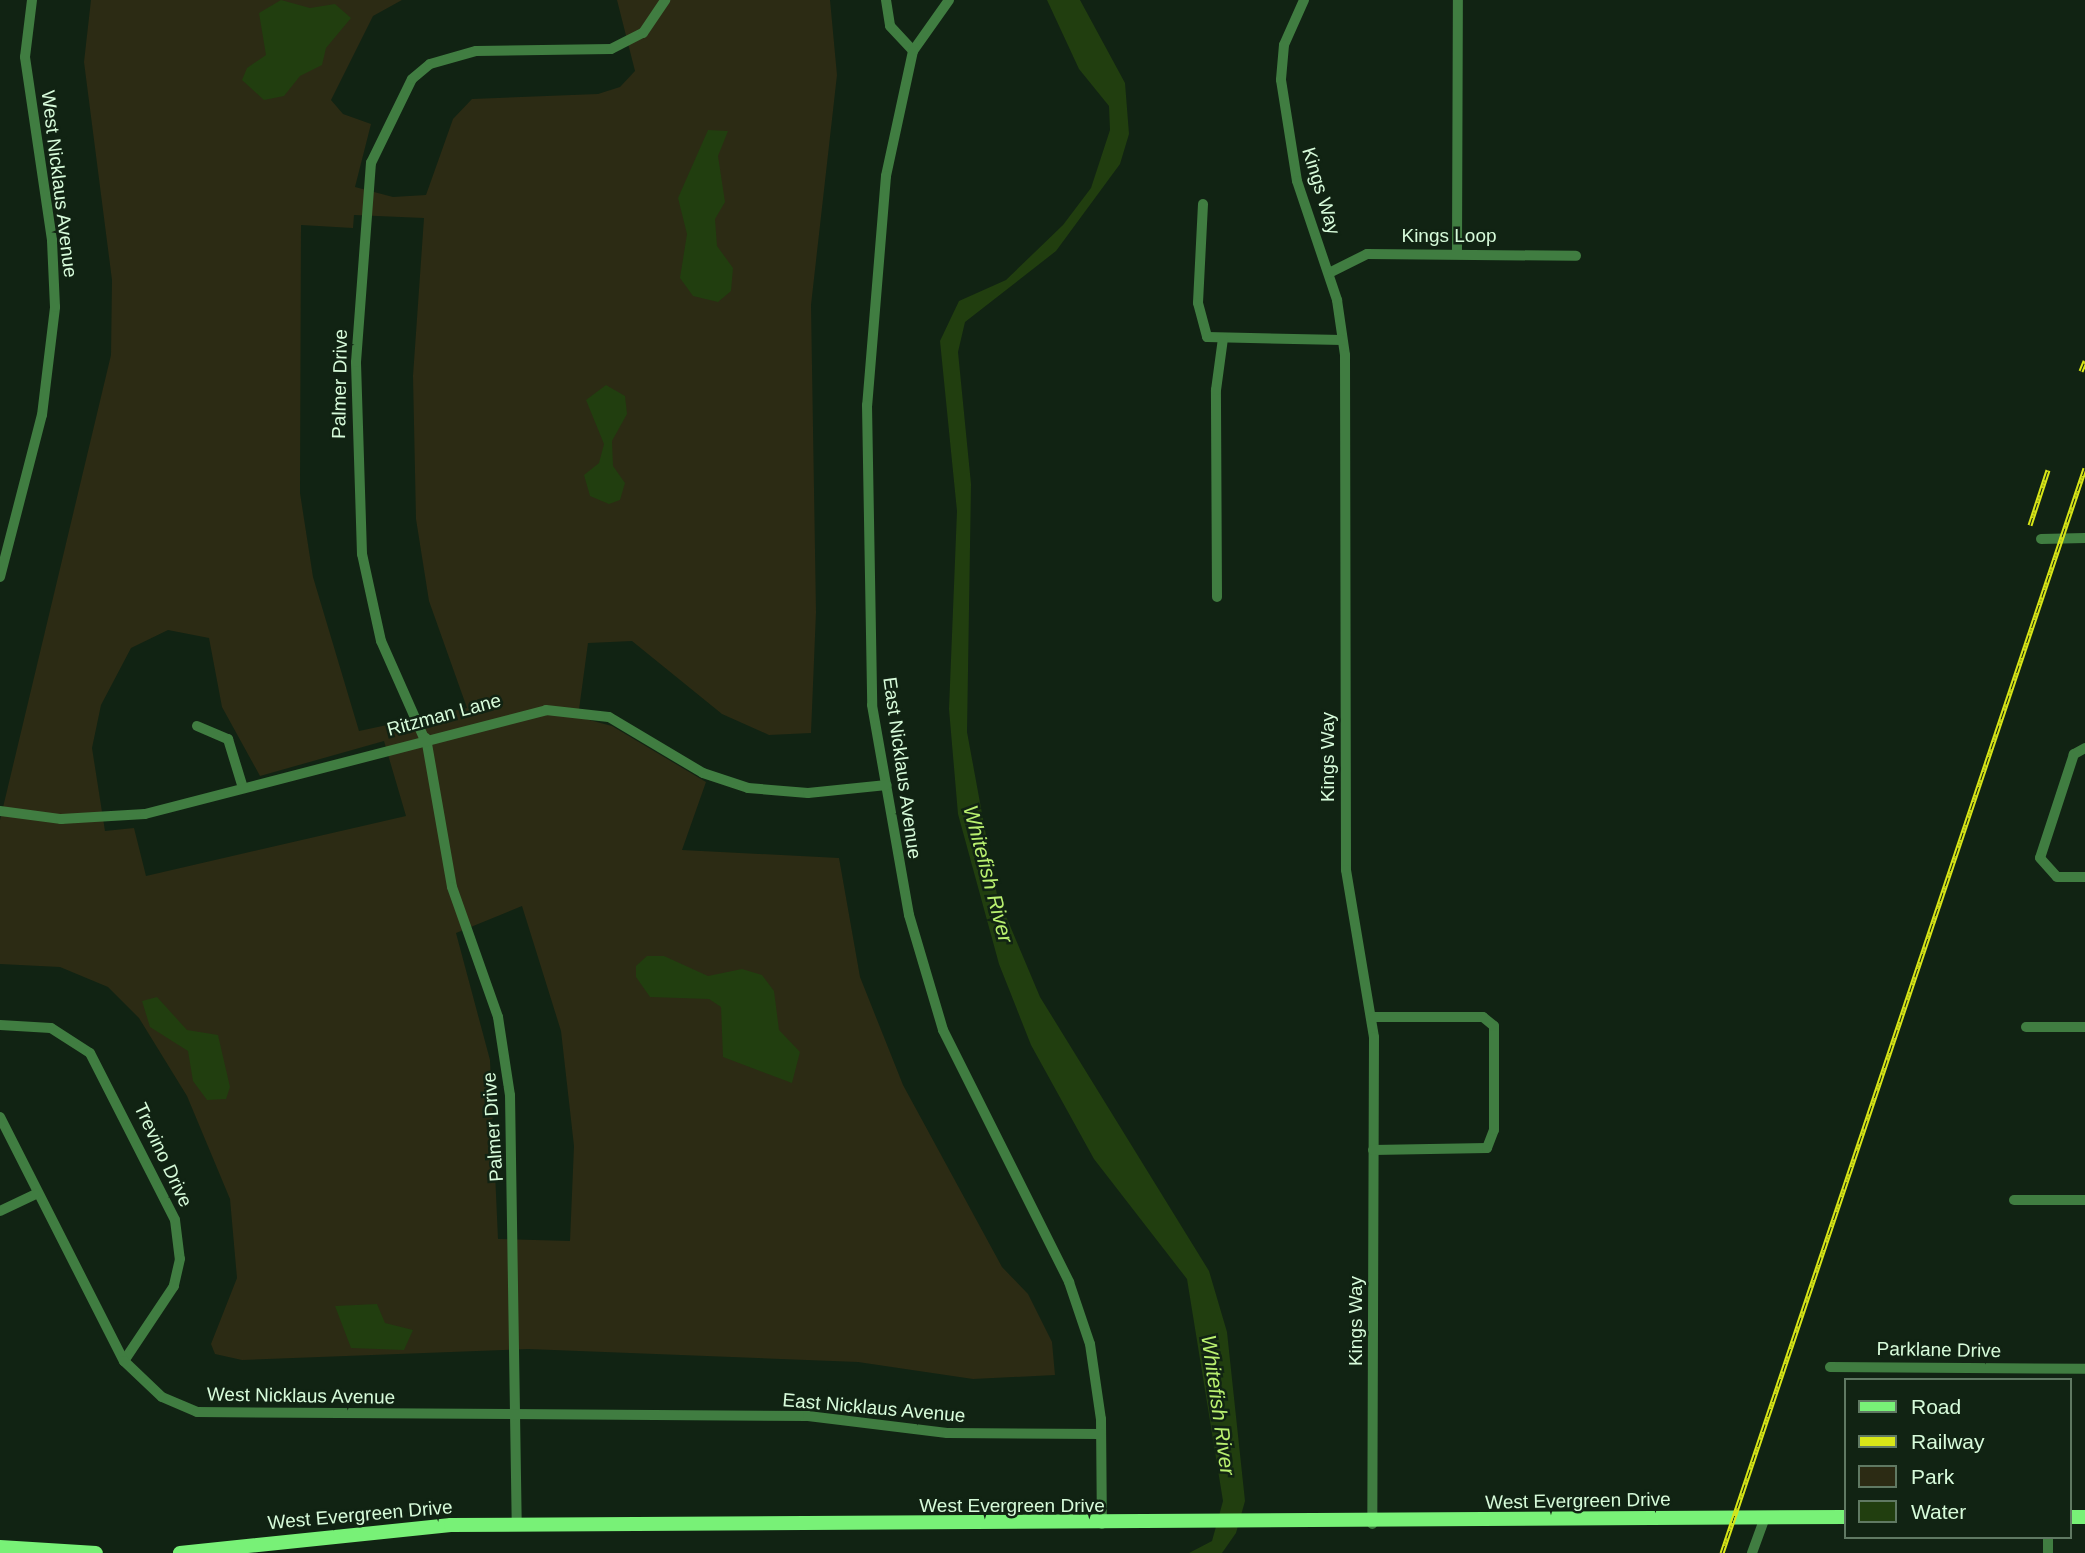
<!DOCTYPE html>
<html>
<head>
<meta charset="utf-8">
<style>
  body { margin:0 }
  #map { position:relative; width:2085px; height:1553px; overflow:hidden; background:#112313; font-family:Arial,sans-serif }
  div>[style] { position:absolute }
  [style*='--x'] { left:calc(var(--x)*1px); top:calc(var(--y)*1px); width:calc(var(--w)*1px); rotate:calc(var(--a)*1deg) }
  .green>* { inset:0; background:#2c2b14 }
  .water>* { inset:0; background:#213e0f }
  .street>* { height:10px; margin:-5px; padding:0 5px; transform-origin:5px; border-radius:5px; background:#407d41 }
  .secondary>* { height:14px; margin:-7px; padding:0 7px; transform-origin:7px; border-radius:7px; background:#78f177 }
  .rail>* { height:5px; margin-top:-2.5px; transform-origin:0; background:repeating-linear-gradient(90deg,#112313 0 8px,#d8e617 0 16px); box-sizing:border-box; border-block:2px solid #d8e617 }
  span { translate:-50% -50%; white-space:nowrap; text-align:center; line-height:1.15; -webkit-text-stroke:5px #112313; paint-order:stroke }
  .street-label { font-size:19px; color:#d7fbda }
  .water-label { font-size:21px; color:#b9f06f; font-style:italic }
  .legend { position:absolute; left:1844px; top:1378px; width:228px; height:161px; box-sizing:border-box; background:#112313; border:2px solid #607963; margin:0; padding:9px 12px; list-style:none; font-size:21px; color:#d7fbda }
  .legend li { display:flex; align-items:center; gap:14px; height:35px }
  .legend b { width:35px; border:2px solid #607963 }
</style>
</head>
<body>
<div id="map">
  <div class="green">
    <div style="clip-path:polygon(evenodd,91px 0,402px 0,373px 16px,331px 100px,343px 114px,371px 124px,355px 187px,393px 197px,426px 195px,453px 119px,472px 99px,598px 94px,620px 87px,635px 71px,617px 0,830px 0,837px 75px,811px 305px,816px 612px,811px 733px,769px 735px,722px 714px,632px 641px,588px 643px,578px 717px,612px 726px,706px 782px,682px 850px,839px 858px,860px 977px,903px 1085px,1002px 1267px,1028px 1294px,1052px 1342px,1055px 1375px,973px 1379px,858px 1362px,528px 1349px,242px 1360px,215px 1354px,211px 1344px,237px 1278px,230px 1199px,187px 1096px,139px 1018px,108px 987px,60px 967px,0 964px,0 820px,111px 355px,112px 280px,84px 62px,91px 0,354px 215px,424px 218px,413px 376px,416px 519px,429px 601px,467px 708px,359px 731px,313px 577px,300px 493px,301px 225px,353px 228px,354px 215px,91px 0,168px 630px,209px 638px,222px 707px,260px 776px,384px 741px,406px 816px,146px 876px,134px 828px,105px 831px,92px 748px,101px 705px,131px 648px,168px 630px,91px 0,522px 906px,561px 1031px,574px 1146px,570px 1241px,498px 1239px,490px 1060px,456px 933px,522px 906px)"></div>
  </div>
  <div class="water">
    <div style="clip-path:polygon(281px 0,310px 8px,335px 4px,351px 18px,326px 48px,322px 65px,300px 76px,284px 96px,264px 100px,242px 80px,247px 68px,266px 55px,259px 13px)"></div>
    <div style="clip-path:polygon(1047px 0,1080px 0,1125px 83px,1129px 134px,1120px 164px,1056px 251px,965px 322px,958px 352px,971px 484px,967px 732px,997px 895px,1040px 997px,1209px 1271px,1227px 1332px,1245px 1501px,1236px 1533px,1222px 1553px,1189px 1553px,1212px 1541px,1223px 1501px,1187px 1279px,1094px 1159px,1031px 1045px,999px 964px,958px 814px,949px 709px,957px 511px,940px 341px,959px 301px,1006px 280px,1063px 225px,1091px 188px,1110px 130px,1109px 106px,1079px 69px)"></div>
    <div style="clip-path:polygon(708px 130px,728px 131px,718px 156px,725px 202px,715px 219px,717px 246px,733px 268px,731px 291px,718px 302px,693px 296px,680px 278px,687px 234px,678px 198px)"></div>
    <div style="clip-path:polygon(606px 385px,625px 396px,627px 414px,612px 441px,613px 466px,625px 483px,620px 500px,609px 504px,590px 496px,584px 475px,599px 463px,604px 444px,586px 400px)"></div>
    <div style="clip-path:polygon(647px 956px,664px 956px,708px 976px,742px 969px,762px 975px,774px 991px,779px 1030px,800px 1052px,792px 1083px,723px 1057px,721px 1007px,709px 999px,650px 997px,636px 977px,636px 966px)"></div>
    <div style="clip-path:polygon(157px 997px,187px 1030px,218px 1035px,230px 1087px,226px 1099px,207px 1100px,193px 1081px,188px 1051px,150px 1027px,142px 1001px)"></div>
    <div style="clip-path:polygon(377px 1304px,385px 1323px,413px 1330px,404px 1350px,351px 1348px,335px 1306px)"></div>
  </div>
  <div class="street">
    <div style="--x:886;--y:0;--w:26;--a:81"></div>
    <div style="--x:890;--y:26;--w:34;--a:47"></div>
    <div style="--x:949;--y:0;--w:62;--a:125.2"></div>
    <div style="--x:913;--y:51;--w:128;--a:102.2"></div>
    <div style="--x:886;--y:176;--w:230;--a:94.7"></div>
    <div style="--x:867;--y:405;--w:300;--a:89"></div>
    <div style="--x:872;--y:705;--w:213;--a:80"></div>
    <div style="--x:909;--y:915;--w:120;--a:73.5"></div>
    <div style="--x:943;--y:1030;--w:282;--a:63.4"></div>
    <div style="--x:1069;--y:1282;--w:65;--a:71.3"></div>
    <div style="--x:1090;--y:1344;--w:76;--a:81.7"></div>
    <div style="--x:1101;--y:1419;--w:105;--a:89.5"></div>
    <div style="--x:1304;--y:0;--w:49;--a:114"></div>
    <div style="--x:1284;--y:45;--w:35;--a:95"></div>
    <div style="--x:1281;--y:80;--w:102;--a:81"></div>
    <div style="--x:1297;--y:181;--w:126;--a:71.4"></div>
    <div style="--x:1337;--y:300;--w:56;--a:81.7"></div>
    <div style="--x:1345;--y:355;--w:515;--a:89.89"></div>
    <div style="--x:1346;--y:870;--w:169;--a:80.5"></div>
    <div style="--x:1374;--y:1037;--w:487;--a:90.2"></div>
    <div style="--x:1203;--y:204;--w:99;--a:92.9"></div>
    <div style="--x:1198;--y:303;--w:35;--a:75"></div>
    <div style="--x:1207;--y:337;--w:135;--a:1.3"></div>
    <div style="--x:1457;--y:252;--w:252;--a:-89.8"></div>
    <div style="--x:1329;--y:273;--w:42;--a:-26.6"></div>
    <div style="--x:1367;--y:254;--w:209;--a:0.5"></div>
    <div style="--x:2041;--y:539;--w:44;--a:-1.3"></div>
    <div style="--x:0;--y:577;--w:167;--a:-75.5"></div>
    <div style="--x:42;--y:415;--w:109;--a:-83.1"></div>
    <div style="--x:55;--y:307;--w:67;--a:-92.6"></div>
    <div style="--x:52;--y:240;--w:185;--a:-98.4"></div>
    <div style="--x:25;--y:57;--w:57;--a:-83"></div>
    <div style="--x:1217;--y:597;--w:207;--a:-90.3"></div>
    <div style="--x:1216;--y:390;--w:52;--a:-82.3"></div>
    <div style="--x:197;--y:726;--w:34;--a:23"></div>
    <div style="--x:228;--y:739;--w:51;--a:73"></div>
    <div style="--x:424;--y:738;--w:106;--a:-113.9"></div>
    <div style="--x:381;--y:641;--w:89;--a:-102.3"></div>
    <div style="--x:362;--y:554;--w:192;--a:-91.8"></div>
    <div style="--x:356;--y:362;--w:200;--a:-85.7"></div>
    <div style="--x:371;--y:163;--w:93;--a:-64"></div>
    <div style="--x:412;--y:79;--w:23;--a:-40"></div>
    <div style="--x:430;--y:64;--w:48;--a:-15.8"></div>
    <div style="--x:476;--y:51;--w:135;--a:-0.8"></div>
    <div style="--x:611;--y:49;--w:36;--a:-27"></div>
    <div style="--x:643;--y:33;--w:40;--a:-56"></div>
    <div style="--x:426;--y:738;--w:151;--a:80.1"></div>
    <div style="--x:452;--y:887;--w:138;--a:70.5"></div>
    <div style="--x:498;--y:1017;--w:79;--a:81.3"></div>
    <div style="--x:510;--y:1095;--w:430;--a:89.1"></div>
    <div style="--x:2085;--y:748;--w:13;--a:151"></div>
    <div style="--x:2074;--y:754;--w:109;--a:108.1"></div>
    <div style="--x:2040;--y:858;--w:25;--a:48"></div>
    <div style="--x:2057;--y:877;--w:28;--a:0"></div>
    <div style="--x:0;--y:811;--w:62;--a:7.5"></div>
    <div style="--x:61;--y:819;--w:84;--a:-3.4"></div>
    <div style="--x:145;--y:814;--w:414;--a:-14.5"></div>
    <div style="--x:546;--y:710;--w:63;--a:6.3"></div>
    <div style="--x:609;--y:717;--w:109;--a:30.8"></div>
    <div style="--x:703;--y:773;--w:47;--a:18.4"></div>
    <div style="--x:748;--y:788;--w:60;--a:4.8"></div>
    <div style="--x:808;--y:793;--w:79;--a:-5.8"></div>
    <div style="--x:0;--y:1025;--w:51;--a:3.4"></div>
    <div style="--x:51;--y:1028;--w:46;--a:32.7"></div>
    <div style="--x:90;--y:1053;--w:187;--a:63"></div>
    <div style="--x:175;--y:1220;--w:39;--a:83"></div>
    <div style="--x:180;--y:1259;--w:28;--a:103"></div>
    <div style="--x:174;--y:1286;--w:90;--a:123.7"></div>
    <div style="--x:2026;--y:1027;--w:59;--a:0"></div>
    <div style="--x:0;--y:1117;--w:274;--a:63.1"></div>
    <div style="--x:124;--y:1361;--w:52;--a:43.5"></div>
    <div style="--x:162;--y:1397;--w:38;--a:23"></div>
    <div style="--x:197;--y:1412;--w:611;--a:0.38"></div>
    <div style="--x:808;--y:1416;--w:140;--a:7"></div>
    <div style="--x:947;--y:1433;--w:154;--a:0.4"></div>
    <div style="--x:1373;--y:1150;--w:114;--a:-1"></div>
    <div style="--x:1487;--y:1148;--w:19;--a:-69"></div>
    <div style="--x:1494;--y:1130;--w:104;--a:-90"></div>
    <div style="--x:1494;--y:1026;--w:14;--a:-141"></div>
    <div style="--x:1483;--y:1017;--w:110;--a:180"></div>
    <div style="--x:2014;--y:1200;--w:71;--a:0"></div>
    <div style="--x:0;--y:1211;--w:42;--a:-25.3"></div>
    <div style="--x:1830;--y:1367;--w:255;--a:0.4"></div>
    <div style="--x:2048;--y:1537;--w:16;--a:90"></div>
    <div style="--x:1752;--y:1553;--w:37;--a:-70"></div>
  </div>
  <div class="secondary">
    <div style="--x:2069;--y:1517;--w:16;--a:0"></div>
    <div style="--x:0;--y:1547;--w:96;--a:3.6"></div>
    <div style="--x:180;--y:1553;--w:272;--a:-5.9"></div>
    <div style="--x:451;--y:1525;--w:1394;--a:-0.33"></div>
  </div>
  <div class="rail">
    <div style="--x:2081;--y:371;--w:11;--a:-68"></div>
    <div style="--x:2030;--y:525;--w:58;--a:-71.9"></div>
    <div style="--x:1722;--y:1553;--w:1144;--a:-71.5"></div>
  </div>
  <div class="street-label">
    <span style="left:59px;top:184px;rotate:83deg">West Nicklaus Avenue</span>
    <span style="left:1321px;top:191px;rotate:73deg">Kings Way</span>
    <span style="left:1449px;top:236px">Kings Loop</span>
    <span style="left:340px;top:384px;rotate:-89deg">Palmer Drive</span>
    <span style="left:444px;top:715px;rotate:-15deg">Ritzman Lane</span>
    <span style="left:1328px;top:757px;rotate:-90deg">Kings Way</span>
    <span style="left:902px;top:768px;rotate:82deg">East Nicklaus Avenue</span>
    <span style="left:493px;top:1127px;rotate:-94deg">Palmer Drive</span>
    <span style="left:163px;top:1155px;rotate:65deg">Trevino Drive</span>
    <span style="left:1356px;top:1321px;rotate:-90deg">Kings Way</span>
    <span style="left:1939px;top:1350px;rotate:1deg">Parklane Drive</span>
    <span style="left:301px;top:1396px;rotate:1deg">West Nicklaus Avenue</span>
    <span style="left:874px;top:1408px;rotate:5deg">East Nicklaus Avenue</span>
    <span style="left:1578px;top:1501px;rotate:-1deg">West Evergreen Drive</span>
    <span style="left:1012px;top:1506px">West Evergreen Drive</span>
    <span style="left:360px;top:1515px;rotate:-5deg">West Evergreen Drive</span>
  </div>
  <div class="water-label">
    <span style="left:988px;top:874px;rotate:75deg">Whitefish River</span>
    <span style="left:1218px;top:1405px;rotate:82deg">Whitefish River</span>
  </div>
  <ul class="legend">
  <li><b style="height:9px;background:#78f177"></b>Road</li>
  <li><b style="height:9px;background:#d8e617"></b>Railway</li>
  <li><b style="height:19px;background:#2c2b14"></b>Park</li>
  <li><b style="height:19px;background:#213e0f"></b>Water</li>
  </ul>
</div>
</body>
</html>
